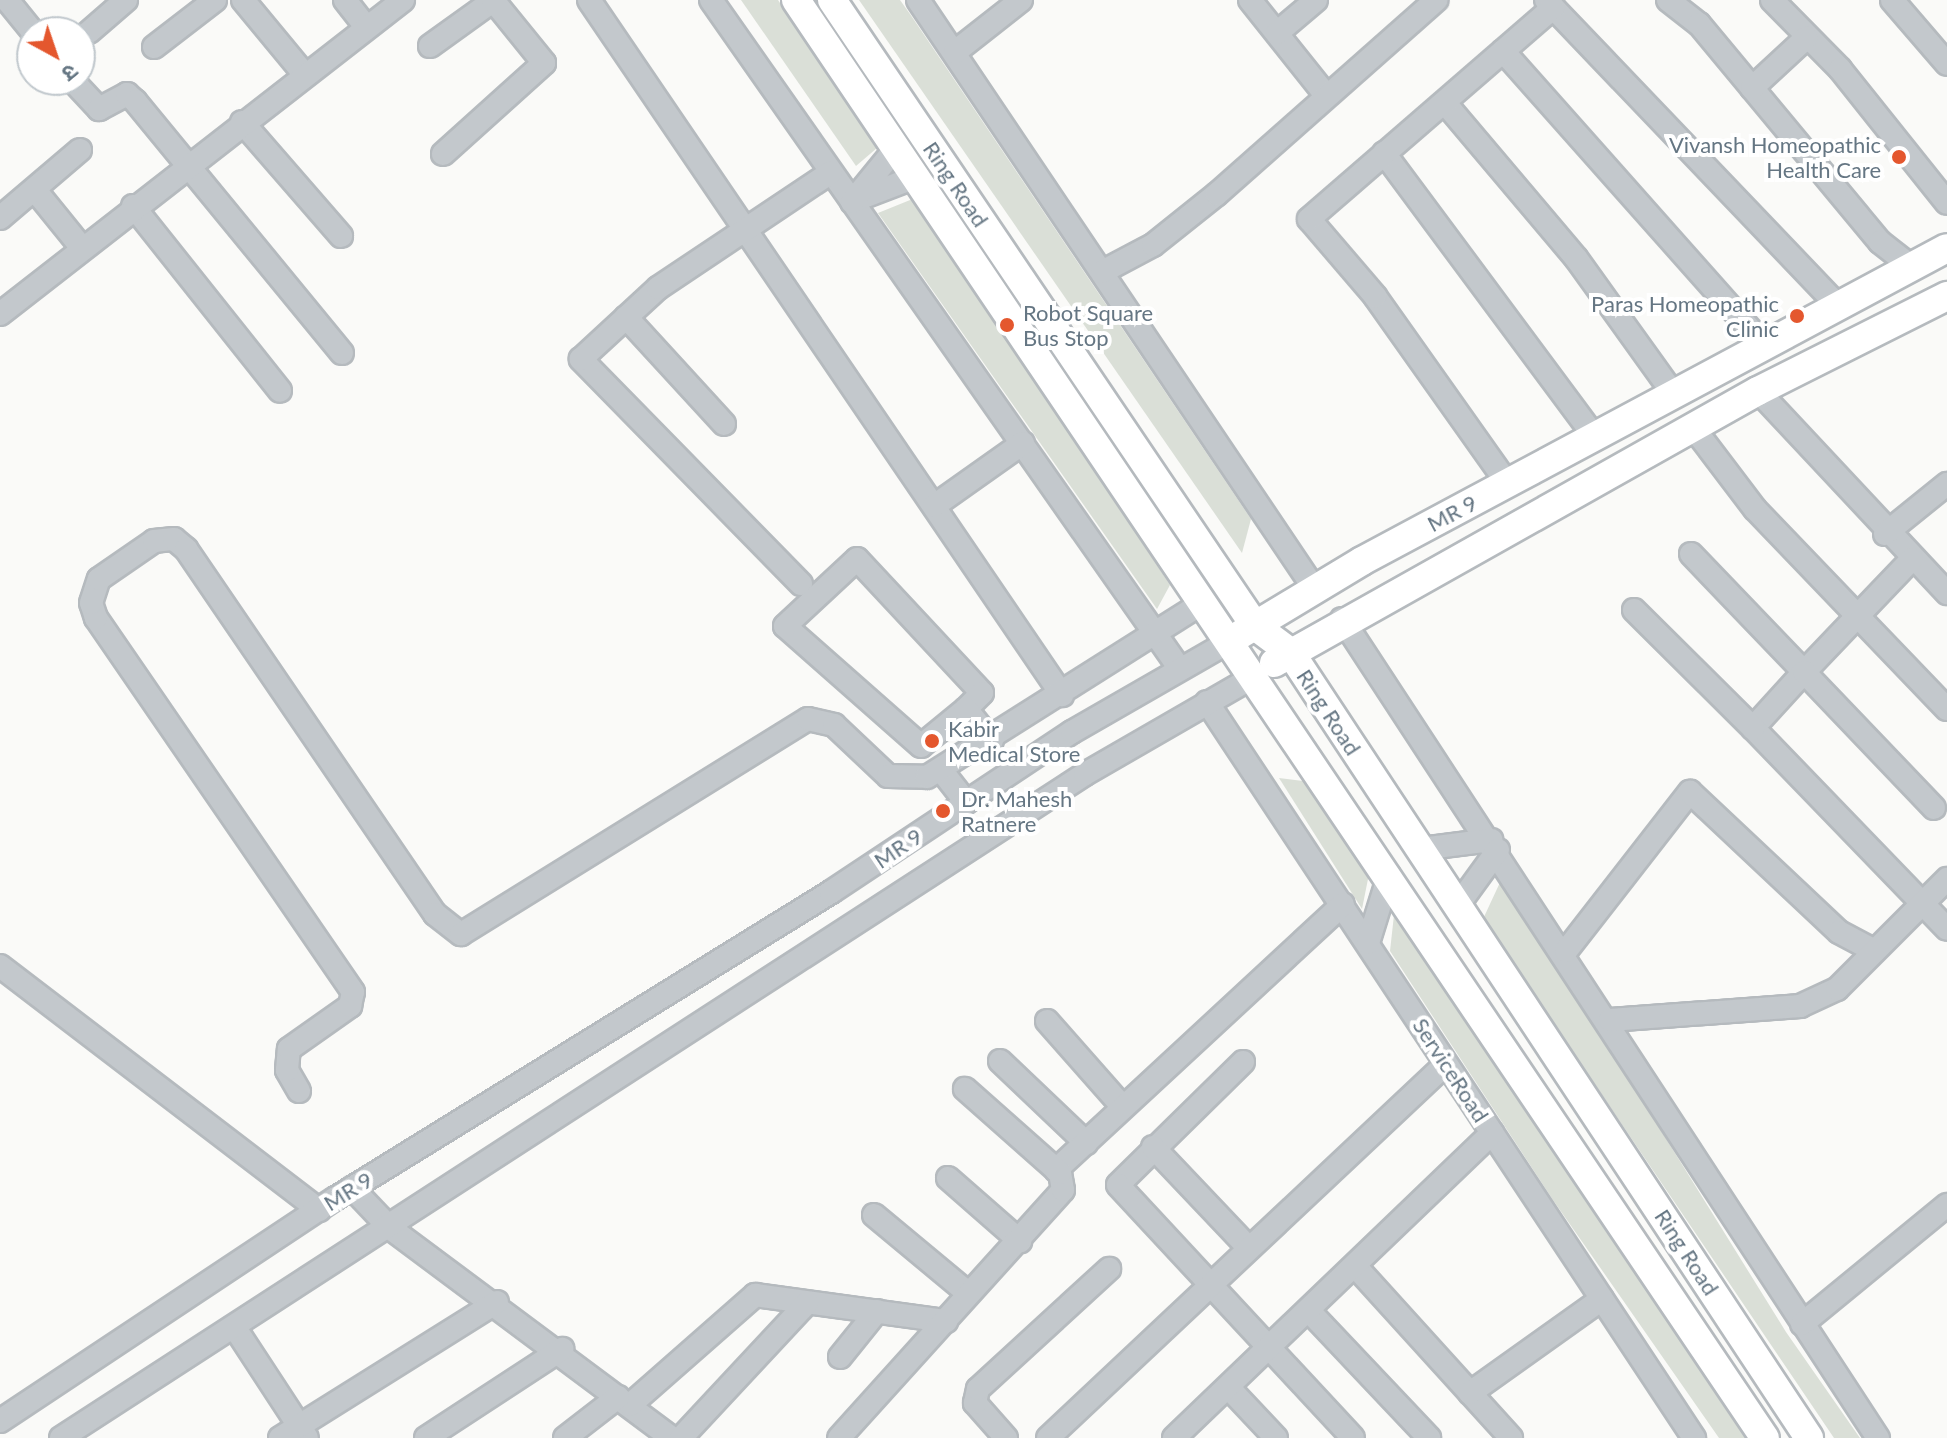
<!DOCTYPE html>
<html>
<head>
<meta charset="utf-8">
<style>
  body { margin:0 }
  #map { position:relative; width:1947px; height:1438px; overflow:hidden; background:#fafaf8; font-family:Lato,"Noto Sans Devanagari",sans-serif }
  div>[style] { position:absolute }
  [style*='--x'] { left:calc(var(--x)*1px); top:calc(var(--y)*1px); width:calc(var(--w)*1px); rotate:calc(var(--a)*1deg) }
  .green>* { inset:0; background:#dadfd7 }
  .roads { filter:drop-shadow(2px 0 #b5babe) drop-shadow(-2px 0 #b5babe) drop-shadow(0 2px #b5babe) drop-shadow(0 -2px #b5babe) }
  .minor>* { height:22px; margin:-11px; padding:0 11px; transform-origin:11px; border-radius:11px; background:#c3c8cc }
  .major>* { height:28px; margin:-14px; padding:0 14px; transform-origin:14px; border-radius:14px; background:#fff }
  .dots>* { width:22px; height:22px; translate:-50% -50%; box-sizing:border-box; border:4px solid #fff; border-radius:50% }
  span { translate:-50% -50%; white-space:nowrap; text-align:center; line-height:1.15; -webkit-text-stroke:8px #fff; paint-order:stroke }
  .poi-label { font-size:22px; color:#657683 }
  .right { translate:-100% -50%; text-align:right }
  .left { translate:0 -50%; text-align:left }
  .street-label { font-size:22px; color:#657683 }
  .north { position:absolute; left:16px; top:16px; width:80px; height:80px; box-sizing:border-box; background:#fff; border:2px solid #c1c8cd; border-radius:50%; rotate:140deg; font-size:22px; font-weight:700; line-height:32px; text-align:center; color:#657683 }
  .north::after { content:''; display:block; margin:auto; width:28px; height:36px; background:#e4572e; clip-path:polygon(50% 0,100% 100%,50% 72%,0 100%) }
</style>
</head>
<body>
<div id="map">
  <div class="green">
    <div style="clip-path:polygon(741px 0,778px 0,877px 148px,856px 166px)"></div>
    <div style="clip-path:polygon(859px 0,900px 0,910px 14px,1251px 519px,1242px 553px)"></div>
    <div style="clip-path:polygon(920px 196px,1170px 585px,1157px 609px,878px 213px)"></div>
    <div style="clip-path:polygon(1279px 778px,1311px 782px,1369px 874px,1362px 909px)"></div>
    <div style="clip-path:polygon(1503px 876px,1786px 1332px,1860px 1438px,1834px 1438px,1483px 919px)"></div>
    <div style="clip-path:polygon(1394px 915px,1540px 1132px,1752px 1438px,1719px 1438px,1553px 1200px,1390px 951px)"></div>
  </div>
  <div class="roads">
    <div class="minor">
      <div style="--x:7;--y:0;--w:41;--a:50.9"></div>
      <div style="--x:243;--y:0;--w:97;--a:50.4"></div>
      <div style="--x:345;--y:0;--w:34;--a:52"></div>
      <div style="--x:589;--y:0;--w:841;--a:55.76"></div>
      <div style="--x:711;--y:0;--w:817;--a:54.97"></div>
      <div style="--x:918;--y:0;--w:709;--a:56.04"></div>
      <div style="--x:1250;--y:0;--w:120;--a:51.4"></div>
      <div style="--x:1546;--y:0;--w:424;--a:46.3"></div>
      <div style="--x:1668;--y:0;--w:39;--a:38"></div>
      <div style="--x:1699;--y:24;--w:283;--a:50.3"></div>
      <div style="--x:1880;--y:242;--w:41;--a:38"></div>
      <div style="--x:1772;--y:0;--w:97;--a:45.4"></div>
      <div style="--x:1840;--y:69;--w:171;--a:51.4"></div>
      <div style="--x:1892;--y:0;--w:84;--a:49.3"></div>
      <div style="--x:89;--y:32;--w:49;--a:-40.9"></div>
      <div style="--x:1277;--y:33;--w:51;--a:-40.2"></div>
      <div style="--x:430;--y:46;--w:79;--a:-35.7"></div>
      <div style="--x:154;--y:47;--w:77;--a:-37.6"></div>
      <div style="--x:1503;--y:51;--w:396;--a:48.4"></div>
      <div style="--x:955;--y:52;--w:84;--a:-38.2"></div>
      <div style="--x:72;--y:80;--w:40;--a:47"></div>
      <div style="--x:99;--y:109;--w:32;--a:-28"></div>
      <div style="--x:127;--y:94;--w:11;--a:41"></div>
      <div style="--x:135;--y:101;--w:326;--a:50.6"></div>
      <div style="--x:1752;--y:88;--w:74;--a:-42.8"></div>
      <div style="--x:1445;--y:103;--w:203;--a:49.8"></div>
      <div style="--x:1576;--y:258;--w:170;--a:54.3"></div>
      <div style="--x:242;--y:122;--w:151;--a:49"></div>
      <div style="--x:1384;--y:153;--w:355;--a:53.4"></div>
      <div style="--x:443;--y:154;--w:136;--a:-42"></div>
      <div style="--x:544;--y:63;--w:81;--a:-129"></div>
      <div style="--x:35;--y:190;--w:75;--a:51"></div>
      <div style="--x:853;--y:201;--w:70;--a:-21"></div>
      <div style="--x:852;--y:202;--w:71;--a:-50.7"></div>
      <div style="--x:133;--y:206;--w:236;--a:51.5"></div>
      <div style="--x:0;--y:218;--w:105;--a:-40.4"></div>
      <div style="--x:1102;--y:272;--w:58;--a:-27.9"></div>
      <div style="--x:1153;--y:245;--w:82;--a:-38.6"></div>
      <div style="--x:1217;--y:194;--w:293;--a:-41.5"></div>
      <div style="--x:0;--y:314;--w:511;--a:-37.92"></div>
      <div style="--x:626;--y:317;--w:145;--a:47.5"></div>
      <div style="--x:1758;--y:391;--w:277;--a:46.9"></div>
      <div style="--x:1695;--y:430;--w:99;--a:52.8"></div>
      <div style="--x:1755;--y:509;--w:277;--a:46.2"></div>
      <div style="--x:1508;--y:484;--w:230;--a:-125.3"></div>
      <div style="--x:1375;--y:296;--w:101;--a:-130.6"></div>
      <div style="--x:1309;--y:219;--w:323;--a:-40.9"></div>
      <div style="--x:934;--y:506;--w:109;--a:-35.3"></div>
      <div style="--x:1885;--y:534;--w:80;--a:-38.9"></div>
      <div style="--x:1691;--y:554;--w:163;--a:46.2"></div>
      <div style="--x:1804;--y:672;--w:76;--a:132.3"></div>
      <div style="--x:1753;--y:728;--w:279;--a:46"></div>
      <div style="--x:1912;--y:559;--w:156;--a:133.7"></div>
      <div style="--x:1804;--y:672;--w:188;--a:46.3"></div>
      <div style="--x:801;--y:584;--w:315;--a:-134.4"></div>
      <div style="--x:581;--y:359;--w:105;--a:-42.7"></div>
      <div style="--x:658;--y:288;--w:208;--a:-33.8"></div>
      <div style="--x:1634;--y:610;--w:168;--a:44.8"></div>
      <div style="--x:1342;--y:619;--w:979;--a:56.8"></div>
      <div style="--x:1207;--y:702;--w:883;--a:56.51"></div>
      <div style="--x:966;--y:709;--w:58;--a:140.6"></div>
      <div style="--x:921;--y:746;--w:181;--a:-138.6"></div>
      <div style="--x:785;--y:626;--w:98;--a:-42.9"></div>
      <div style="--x:857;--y:559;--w:183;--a:47"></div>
      <div style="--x:982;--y:693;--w:23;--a:135"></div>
      <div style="--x:966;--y:709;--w:41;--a:50.9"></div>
      <div style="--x:941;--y:770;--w:41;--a:52"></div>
      <div style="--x:1421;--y:849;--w:71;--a:-7.3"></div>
      <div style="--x:1458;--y:905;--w:68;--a:-54"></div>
      <div style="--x:1368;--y:943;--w:71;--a:-72.8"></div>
      <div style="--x:1566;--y:951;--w:202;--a:-52.1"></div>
      <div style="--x:1690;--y:792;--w:204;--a:43.2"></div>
      <div style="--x:1839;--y:932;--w:40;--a:28"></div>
      <div style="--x:0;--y:966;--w:402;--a:37.4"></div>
      <div style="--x:1610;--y:1020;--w:191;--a:-4.2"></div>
      <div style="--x:1800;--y:1006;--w:41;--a:-24.7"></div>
      <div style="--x:1837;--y:989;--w:156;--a:-45"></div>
      <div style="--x:1047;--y:1021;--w:113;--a:48.6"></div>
      <div style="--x:1000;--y:1061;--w:119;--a:43.6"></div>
      <div style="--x:1243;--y:1062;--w:175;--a:135.5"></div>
      <div style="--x:1118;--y:1185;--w:345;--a:47.1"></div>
      <div style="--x:299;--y:1091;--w:24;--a:-120"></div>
      <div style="--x:287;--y:1070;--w:21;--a:-85"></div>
      <div style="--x:289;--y:1049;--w:75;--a:-35.2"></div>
      <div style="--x:350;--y:1006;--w:14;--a:-78"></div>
      <div style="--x:353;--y:992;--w:454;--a:-124.5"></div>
      <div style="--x:96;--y:618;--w:16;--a:-108"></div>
      <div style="--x:91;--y:603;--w:25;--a:-72"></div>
      <div style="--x:99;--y:579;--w:67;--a:-34.6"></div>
      <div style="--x:154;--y:541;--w:20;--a:-6"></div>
      <div style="--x:174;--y:539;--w:16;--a:40"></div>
      <div style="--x:186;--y:549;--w:442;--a:55.7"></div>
      <div style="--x:435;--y:914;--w:33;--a:38"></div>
      <div style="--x:461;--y:934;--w:408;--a:-31.8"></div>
      <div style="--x:808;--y:719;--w:27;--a:13"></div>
      <div style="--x:834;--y:725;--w:74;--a:43.4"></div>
      <div style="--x:888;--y:776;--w:39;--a:1"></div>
      <div style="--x:927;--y:777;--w:328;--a:-32.3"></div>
      <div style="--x:1153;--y:1147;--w:139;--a:46.5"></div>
      <div style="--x:1056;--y:1170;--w:391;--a:-42.8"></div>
      <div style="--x:948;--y:1178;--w:96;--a:41.2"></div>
      <div style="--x:352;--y:1188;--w:55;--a:46.5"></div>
      <div style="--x:390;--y:1228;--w:352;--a:36.7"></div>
      <div style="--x:874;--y:1215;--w:122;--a:39.7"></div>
      <div style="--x:1356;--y:1267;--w:231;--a:47.8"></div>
      <div style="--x:1309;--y:1311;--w:175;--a:46.6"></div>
      <div style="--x:1802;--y:1324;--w:188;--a:-39.4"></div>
      <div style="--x:235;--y:1328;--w:131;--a:56.8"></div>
      <div style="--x:840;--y:1357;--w:59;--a:-51.2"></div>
      <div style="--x:1228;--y:1387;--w:70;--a:46.7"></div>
      <div style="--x:1470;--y:1393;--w:162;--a:-35.5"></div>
      <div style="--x:630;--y:1405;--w:167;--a:-41.3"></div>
      <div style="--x:755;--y:1295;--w:193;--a:7.8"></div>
      <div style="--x:0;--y:1421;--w:403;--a:-33.6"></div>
      <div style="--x:336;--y:1198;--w:582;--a:-31.72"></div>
      <div style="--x:831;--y:892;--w:289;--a:-33.6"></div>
      <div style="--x:1072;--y:732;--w:182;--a:-29.9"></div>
      <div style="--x:61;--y:1438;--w:1220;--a:-32.96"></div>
      <div style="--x:1085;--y:774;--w:196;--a:-30"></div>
      <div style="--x:280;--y:1438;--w:256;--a:-32.1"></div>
      <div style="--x:426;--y:1438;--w:163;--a:-33.2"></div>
      <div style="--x:565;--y:1438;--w:67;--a:-37.7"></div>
      <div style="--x:681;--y:1438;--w:185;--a:-47"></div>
      <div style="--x:839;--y:1438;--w:334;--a:-47.9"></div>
      <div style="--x:1063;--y:1190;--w:17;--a:-100"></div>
      <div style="--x:1060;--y:1173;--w:127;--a:-138.5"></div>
      <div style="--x:1006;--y:1438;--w:47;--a:-131.5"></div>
      <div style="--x:975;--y:1403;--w:14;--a:-78"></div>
      <div style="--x:978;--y:1389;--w:178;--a:-42.5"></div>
      <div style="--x:1048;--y:1438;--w:546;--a:-43.22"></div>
      <div style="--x:1174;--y:1438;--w:441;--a:-43.8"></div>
    </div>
    <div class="major">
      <div style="--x:796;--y:0;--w:1734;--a:56.03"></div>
      <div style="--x:832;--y:0;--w:756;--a:55.95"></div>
      <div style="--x:1255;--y:626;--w:44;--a:36.6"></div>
      <div style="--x:1290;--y:652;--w:942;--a:56.56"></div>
      <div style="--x:1241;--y:634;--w:141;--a:-31.1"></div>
      <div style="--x:1362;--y:561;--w:663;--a:-28.15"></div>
      <div style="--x:1274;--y:663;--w:555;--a:-29.34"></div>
      <div style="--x:1758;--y:391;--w:212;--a:-26.7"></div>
    </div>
  </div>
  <div class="dots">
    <div style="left:1899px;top:157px;background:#e4572e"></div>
    <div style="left:1797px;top:316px;background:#e4572e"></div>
    <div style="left:1007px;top:325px;background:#e4572e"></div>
    <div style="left:932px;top:741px;background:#e4572e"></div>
    <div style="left:943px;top:811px;background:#e4572e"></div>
  </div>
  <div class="poi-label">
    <span class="right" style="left:1881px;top:157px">Vivansh Homeopathic<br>Health Care</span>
    <span class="right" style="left:1779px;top:316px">Paras Homeopathic<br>Clinic</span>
    <span class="left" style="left:1023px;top:325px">Robot Square<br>Bus Stop</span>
    <span class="left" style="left:948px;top:741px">Kabir<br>Medical Store</span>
    <span class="left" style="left:961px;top:811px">Dr. Mahesh<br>Ratnere</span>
  </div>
  <div class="street-label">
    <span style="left:956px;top:184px;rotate:56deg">Ring Road</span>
    <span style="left:1452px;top:513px;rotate:-28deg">MR 9</span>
    <span style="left:1329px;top:712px;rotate:57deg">Ring Road</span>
    <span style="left:898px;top:848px;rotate:-34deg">MR 9</span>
    <span style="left:1451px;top:1070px;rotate:57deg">ServiceRoad</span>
    <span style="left:348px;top:1191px;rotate:-32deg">MR 9</span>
    <span style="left:1687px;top:1252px;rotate:57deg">Ring Road</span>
  </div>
  <div class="north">उ</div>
</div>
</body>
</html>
